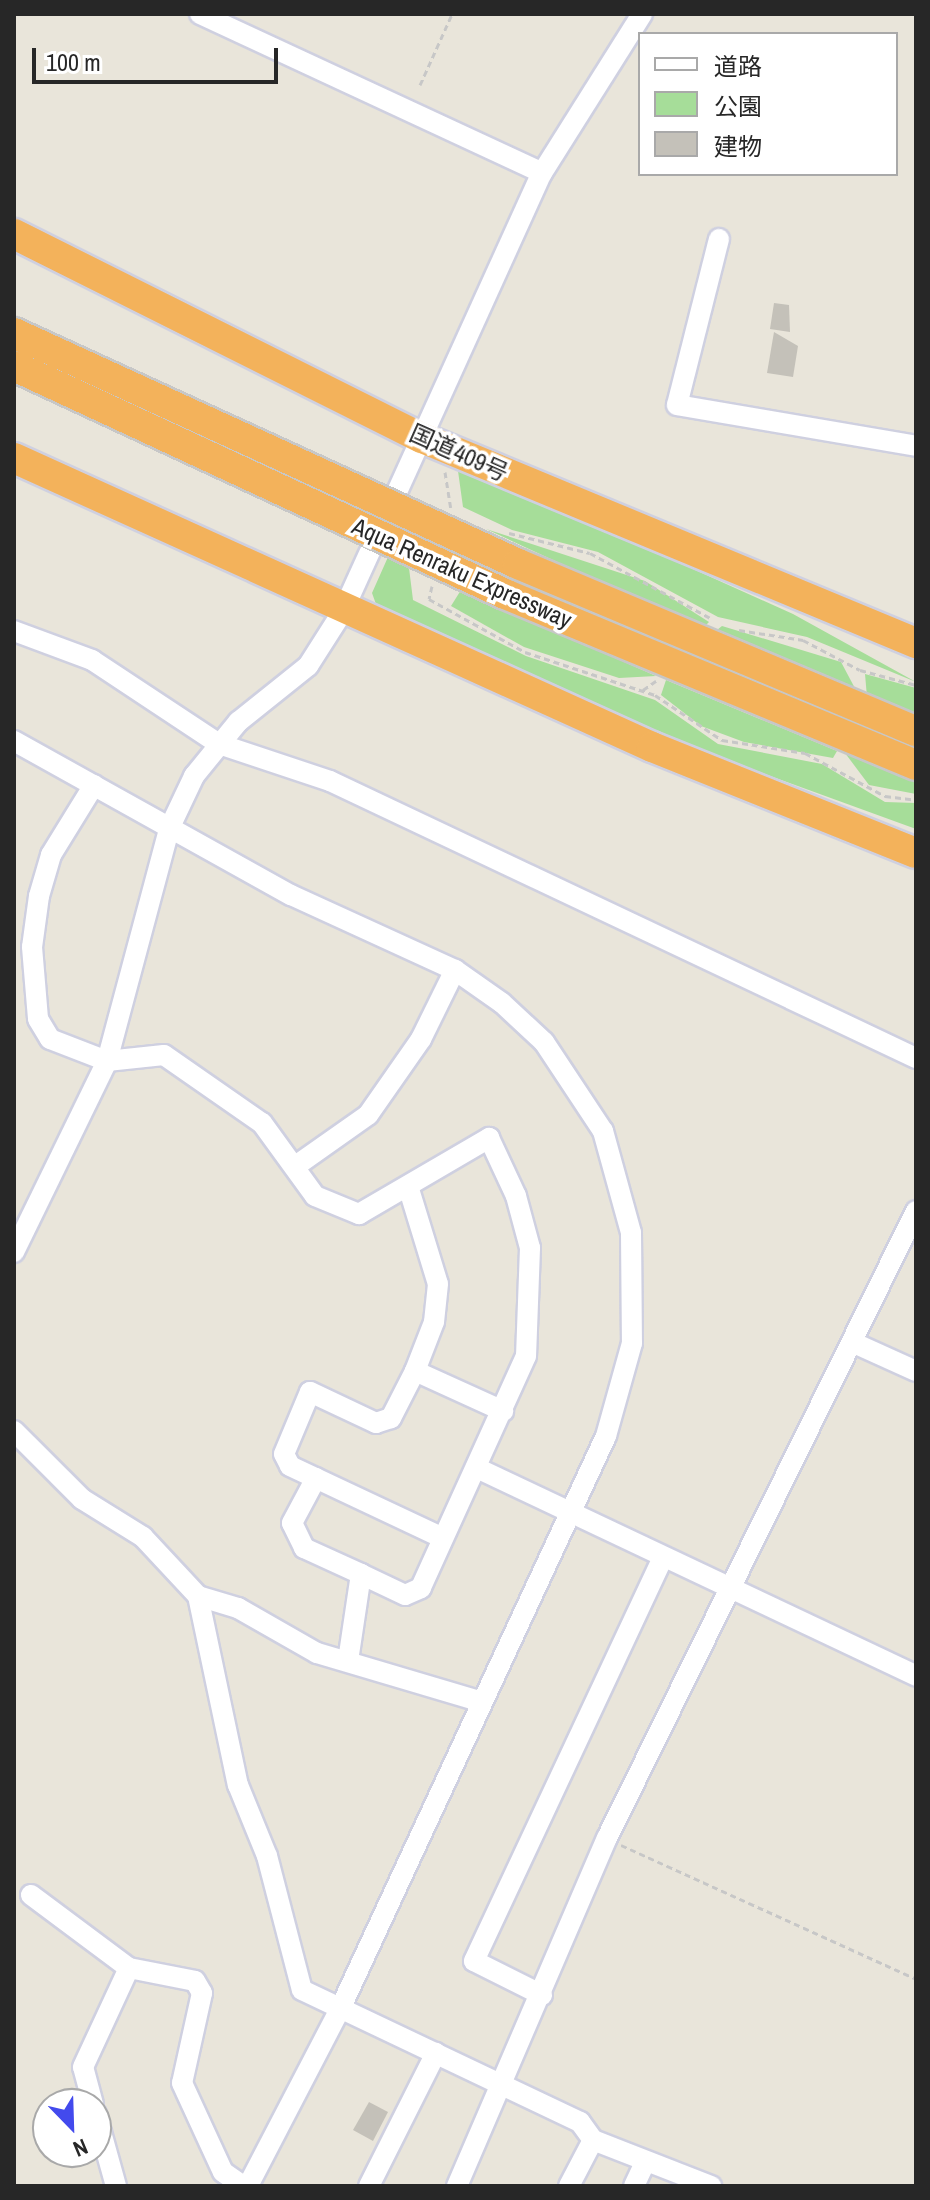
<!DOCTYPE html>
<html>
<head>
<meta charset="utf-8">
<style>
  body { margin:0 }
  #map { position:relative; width:930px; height:2200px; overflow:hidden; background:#e9e5da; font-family:"Archivo Narrow","Noto Sans JP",sans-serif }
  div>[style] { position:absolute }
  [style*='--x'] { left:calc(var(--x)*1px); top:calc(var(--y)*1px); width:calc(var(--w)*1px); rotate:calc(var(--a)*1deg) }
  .green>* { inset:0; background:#a6dd99 }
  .building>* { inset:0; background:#c4c1b9 }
  .path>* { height:3px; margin-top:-1.5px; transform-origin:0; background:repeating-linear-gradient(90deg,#c7c7c7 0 6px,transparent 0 10px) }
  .roads { filter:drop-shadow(2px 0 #cfd0e0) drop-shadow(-2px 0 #cfd0e0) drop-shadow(0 2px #cfd0e0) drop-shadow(0 -2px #cfd0e0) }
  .minor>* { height:20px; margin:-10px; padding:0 10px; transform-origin:10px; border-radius:10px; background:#fff }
  .highway>* { height:30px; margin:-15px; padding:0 15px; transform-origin:15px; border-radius:15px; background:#f3b25b }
  .bridges { filter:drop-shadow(2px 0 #c7c7c7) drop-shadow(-2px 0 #c7c7c7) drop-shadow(0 2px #c7c7c7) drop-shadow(0 -2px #c7c7c7) }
  .highway-bridge>* { height:30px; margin:-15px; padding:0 15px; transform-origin:15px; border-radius:15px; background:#f3b25b }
  span { translate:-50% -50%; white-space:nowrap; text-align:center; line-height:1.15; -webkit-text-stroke:7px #fff; paint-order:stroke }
  .street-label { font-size:24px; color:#272727 }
  .frame { position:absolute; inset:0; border:16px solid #272727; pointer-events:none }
  .legend { position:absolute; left:638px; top:32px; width:260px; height:144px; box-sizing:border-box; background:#fff; border:2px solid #a9a9a9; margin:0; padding:10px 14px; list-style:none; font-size:24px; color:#272727 }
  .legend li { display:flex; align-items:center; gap:16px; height:40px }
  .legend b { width:40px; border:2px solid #a9a9a9 }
  .north { position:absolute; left:32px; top:2088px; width:80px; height:80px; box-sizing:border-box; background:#fff; border:2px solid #a9a9a9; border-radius:50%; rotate:157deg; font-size:22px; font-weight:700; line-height:32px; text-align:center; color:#272727 }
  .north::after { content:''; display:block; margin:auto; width:28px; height:36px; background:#434aed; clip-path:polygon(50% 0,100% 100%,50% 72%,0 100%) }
  .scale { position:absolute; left:32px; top:48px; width:246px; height:36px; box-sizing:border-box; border:4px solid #272727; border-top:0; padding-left:10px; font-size:24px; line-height:28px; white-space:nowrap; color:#272727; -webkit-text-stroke:6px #fff; paint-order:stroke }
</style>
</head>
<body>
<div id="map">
  <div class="green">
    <div style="clip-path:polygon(464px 466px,793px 614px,916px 682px,807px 637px,718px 617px,598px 552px,512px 530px,463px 507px,458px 471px)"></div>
    <div style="clip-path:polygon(486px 529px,645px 581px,709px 622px,702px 629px)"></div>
    <div style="clip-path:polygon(388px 557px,409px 568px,413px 600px,526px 656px,655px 700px,718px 744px,822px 764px,885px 802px,916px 803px,916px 829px,669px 739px,377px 607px,372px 593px)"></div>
    <div style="clip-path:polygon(461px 590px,656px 676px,619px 678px,524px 647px,451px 606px)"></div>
    <div style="clip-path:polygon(722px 626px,841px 662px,858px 694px,712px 634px)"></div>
    <div style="clip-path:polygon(865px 674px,916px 688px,916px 716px,867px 697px)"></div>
    <div style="clip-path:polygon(666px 680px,837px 751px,833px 758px,744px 742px,701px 726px,661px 695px)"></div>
    <div style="clip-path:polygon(845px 753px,916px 780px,916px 794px,869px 785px)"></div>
  </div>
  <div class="building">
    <div style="clip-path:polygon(774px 303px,789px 305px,790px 332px,770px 329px)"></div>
    <div style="clip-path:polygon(774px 332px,798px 346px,793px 377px,767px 373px)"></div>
    <div style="clip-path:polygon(369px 2102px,388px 2112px,373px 2141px,353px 2130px)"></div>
  </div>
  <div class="path">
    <div style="--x:420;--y:85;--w:78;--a:-65.7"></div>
    <div style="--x:445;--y:472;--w:36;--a:81"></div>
    <div style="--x:509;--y:533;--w:83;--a:13.9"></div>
    <div style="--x:590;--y:553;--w:136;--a:28.4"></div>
    <div style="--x:432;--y:586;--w:13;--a:103"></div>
    <div style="--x:429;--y:599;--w:110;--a:28.9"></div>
    <div style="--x:525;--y:652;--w:137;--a:18.3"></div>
    <div style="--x:655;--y:695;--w:81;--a:33.9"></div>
    <div style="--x:722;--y:740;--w:84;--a:8.9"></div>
    <div style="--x:805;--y:753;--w:91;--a:28.3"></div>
    <div style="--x:885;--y:796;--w:31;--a:7"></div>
    <div style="--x:739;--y:630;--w:65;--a:8.9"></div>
    <div style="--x:803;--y:640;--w:64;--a:27.8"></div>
    <div style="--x:860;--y:670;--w:58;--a:15"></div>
    <div style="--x:643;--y:690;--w:16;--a:-35"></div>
    <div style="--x:621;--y:1845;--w:324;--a:24.4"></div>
  </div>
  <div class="roads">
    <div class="minor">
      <div style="--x:200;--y:14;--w:377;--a:24.9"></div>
      <div style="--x:719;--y:239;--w:171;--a:104.2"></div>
      <div style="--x:677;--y:405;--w:242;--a:9.7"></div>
      <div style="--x:14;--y:631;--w:83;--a:20.4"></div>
      <div style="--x:92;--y:660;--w:152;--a:33.5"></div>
      <div style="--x:219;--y:744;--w:117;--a:18.4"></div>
      <div style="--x:330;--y:781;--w:648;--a:25.3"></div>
      <div style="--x:14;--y:741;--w:317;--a:29.1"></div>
      <div style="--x:291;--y:895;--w:180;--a:24.6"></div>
      <div style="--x:455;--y:970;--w:57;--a:35.1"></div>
      <div style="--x:502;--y:1003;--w:57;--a:42.9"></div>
      <div style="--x:544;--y:1042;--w:107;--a:56.5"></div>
      <div style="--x:603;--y:1131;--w:106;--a:74.6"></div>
      <div style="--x:631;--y:1233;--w:110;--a:89.5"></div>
      <div style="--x:632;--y:1343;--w:97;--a:105.6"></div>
      <div style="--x:606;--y:1436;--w:632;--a:114.9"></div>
      <div style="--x:340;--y:2009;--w:199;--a:117.5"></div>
      <div style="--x:94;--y:785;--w:82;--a:121.6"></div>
      <div style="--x:51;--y:855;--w:43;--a:106.3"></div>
      <div style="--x:39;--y:896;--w:51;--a:97.8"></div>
      <div style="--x:32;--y:947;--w:72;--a:85.2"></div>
      <div style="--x:38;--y:1019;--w:23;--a:59"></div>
      <div style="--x:50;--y:1039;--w:61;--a:21.1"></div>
      <div style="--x:107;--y:1061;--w:57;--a:-6"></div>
      <div style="--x:164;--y:1055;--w:119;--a:34.8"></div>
      <div style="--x:262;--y:1123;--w:90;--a:54"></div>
      <div style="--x:315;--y:1196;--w:48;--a:22.2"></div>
      <div style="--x:359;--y:1214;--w:151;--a:-30.3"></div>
      <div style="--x:489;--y:1138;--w:64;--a:65"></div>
      <div style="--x:516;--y:1196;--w:54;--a:74.9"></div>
      <div style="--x:530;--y:1248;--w:108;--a:92.1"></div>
      <div style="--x:526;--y:1356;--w:255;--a:114.4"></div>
      <div style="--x:421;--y:1588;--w:17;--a:156"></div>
      <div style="--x:405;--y:1595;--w:49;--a:-154.5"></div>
      <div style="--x:297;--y:1165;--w:87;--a:-35.2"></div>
      <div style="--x:368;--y:1115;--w:93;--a:-55.1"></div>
      <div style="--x:421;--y:1039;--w:77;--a:-63.8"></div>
      <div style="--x:408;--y:1186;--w:102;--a:73"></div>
      <div style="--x:438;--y:1284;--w:38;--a:96"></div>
      <div style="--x:434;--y:1322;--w:53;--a:111.2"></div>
      <div style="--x:415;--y:1371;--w:53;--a:117.1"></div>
      <div style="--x:391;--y:1418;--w:16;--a:162"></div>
      <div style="--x:376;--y:1423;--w:73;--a:-154.8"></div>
      <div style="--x:310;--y:1392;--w:67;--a:112.8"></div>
      <div style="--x:284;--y:1454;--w:13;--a:63"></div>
      <div style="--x:290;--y:1466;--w:167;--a:25.2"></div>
      <div style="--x:14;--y:1252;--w:212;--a:-64"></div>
      <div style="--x:107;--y:1061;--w:240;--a:-75"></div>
      <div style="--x:169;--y:829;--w:59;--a:-64.7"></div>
      <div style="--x:194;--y:776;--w:70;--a:-50.8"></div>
      <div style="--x:238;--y:722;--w:90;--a:-38.7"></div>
      <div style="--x:308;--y:666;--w:65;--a:-57.5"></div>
      <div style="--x:343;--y:611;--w:481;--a:-65.6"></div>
      <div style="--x:542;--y:173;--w:188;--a:-57.8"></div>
      <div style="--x:854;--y:1343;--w:68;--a:24.3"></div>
      <div style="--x:415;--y:1371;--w:97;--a:24.4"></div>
      <div style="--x:14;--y:1431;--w:96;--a:45"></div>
      <div style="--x:82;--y:1499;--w:72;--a:31.9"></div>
      <div style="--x:143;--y:1537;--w:81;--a:47"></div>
      <div style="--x:198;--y:1596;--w:193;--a:78.1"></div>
      <div style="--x:238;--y:1785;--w:77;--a:67.8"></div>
      <div style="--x:267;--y:1856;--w:138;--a:75.4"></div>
      <div style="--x:302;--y:1990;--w:308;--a:25.4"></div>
      <div style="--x:580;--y:2122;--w:22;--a:54"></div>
      <div style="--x:593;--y:2140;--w:127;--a:21.3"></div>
      <div style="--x:479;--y:1469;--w:484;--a:25.3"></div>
      <div style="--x:316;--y:1478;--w:51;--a:118.1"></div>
      <div style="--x:292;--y:1523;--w:28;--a:64"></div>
      <div style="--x:304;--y:1548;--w:63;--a:24.5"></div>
      <div style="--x:361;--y:1574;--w:88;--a:98.5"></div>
      <div style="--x:198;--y:1596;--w:42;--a:16.7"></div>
      <div style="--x:238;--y:1608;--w:91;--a:29.7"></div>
      <div style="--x:317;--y:1653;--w:169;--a:16.5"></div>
      <div style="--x:31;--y:1895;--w:122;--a:36.7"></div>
      <div style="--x:129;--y:1968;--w:67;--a:11.1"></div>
      <div style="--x:195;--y:1981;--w:14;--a:60"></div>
      <div style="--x:202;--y:1993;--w:92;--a:102.5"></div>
      <div style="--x:182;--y:2083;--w:98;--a:65.3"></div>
      <div style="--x:223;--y:2172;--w:24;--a:35"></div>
      <div style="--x:542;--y:1995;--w:76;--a:-153.4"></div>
      <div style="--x:474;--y:1961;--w:446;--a:-64.9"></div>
      <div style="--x:93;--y:2104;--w:38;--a:-105"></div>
      <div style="--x:83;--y:2067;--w:109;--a:-65.1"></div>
      <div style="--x:96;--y:2114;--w:75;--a:74.5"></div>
      <div style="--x:369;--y:2186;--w:149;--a:-63.3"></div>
      <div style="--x:457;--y:2186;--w:379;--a:-66.7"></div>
      <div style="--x:607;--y:1838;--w:699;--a:-63.76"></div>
      <div style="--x:569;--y:2186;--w:52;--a:-62.4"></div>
      <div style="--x:634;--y:2186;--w:26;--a:-65"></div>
    </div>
    <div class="highway">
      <div style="--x:14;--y:234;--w:456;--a:26.6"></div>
      <div style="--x:422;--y:438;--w:535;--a:22.54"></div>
      <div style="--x:14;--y:458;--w:700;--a:24.37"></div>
      <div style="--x:652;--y:747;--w:284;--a:21.9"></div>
    </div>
  </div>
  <div class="bridges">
    <div class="highway-bridge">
      <div style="--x:14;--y:333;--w:554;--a:24.62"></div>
      <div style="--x:518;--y:564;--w:432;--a:22.8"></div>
      <div style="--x:14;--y:366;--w:541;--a:24.91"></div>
      <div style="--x:505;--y:594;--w:445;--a:22.6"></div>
    </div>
  </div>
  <div class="street-label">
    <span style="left:459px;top:453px;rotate:24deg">国道409号</span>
    <span style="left:462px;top:573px;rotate:24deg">Aqua Renraku Expressway</span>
  </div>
  <div class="frame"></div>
  <ul class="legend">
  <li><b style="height:10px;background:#fff"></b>道路</li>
  <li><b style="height:22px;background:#a6dd99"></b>公園</li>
  <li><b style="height:22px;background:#c4c1b9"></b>建物</li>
  </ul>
  <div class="north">N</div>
  <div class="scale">100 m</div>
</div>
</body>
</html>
